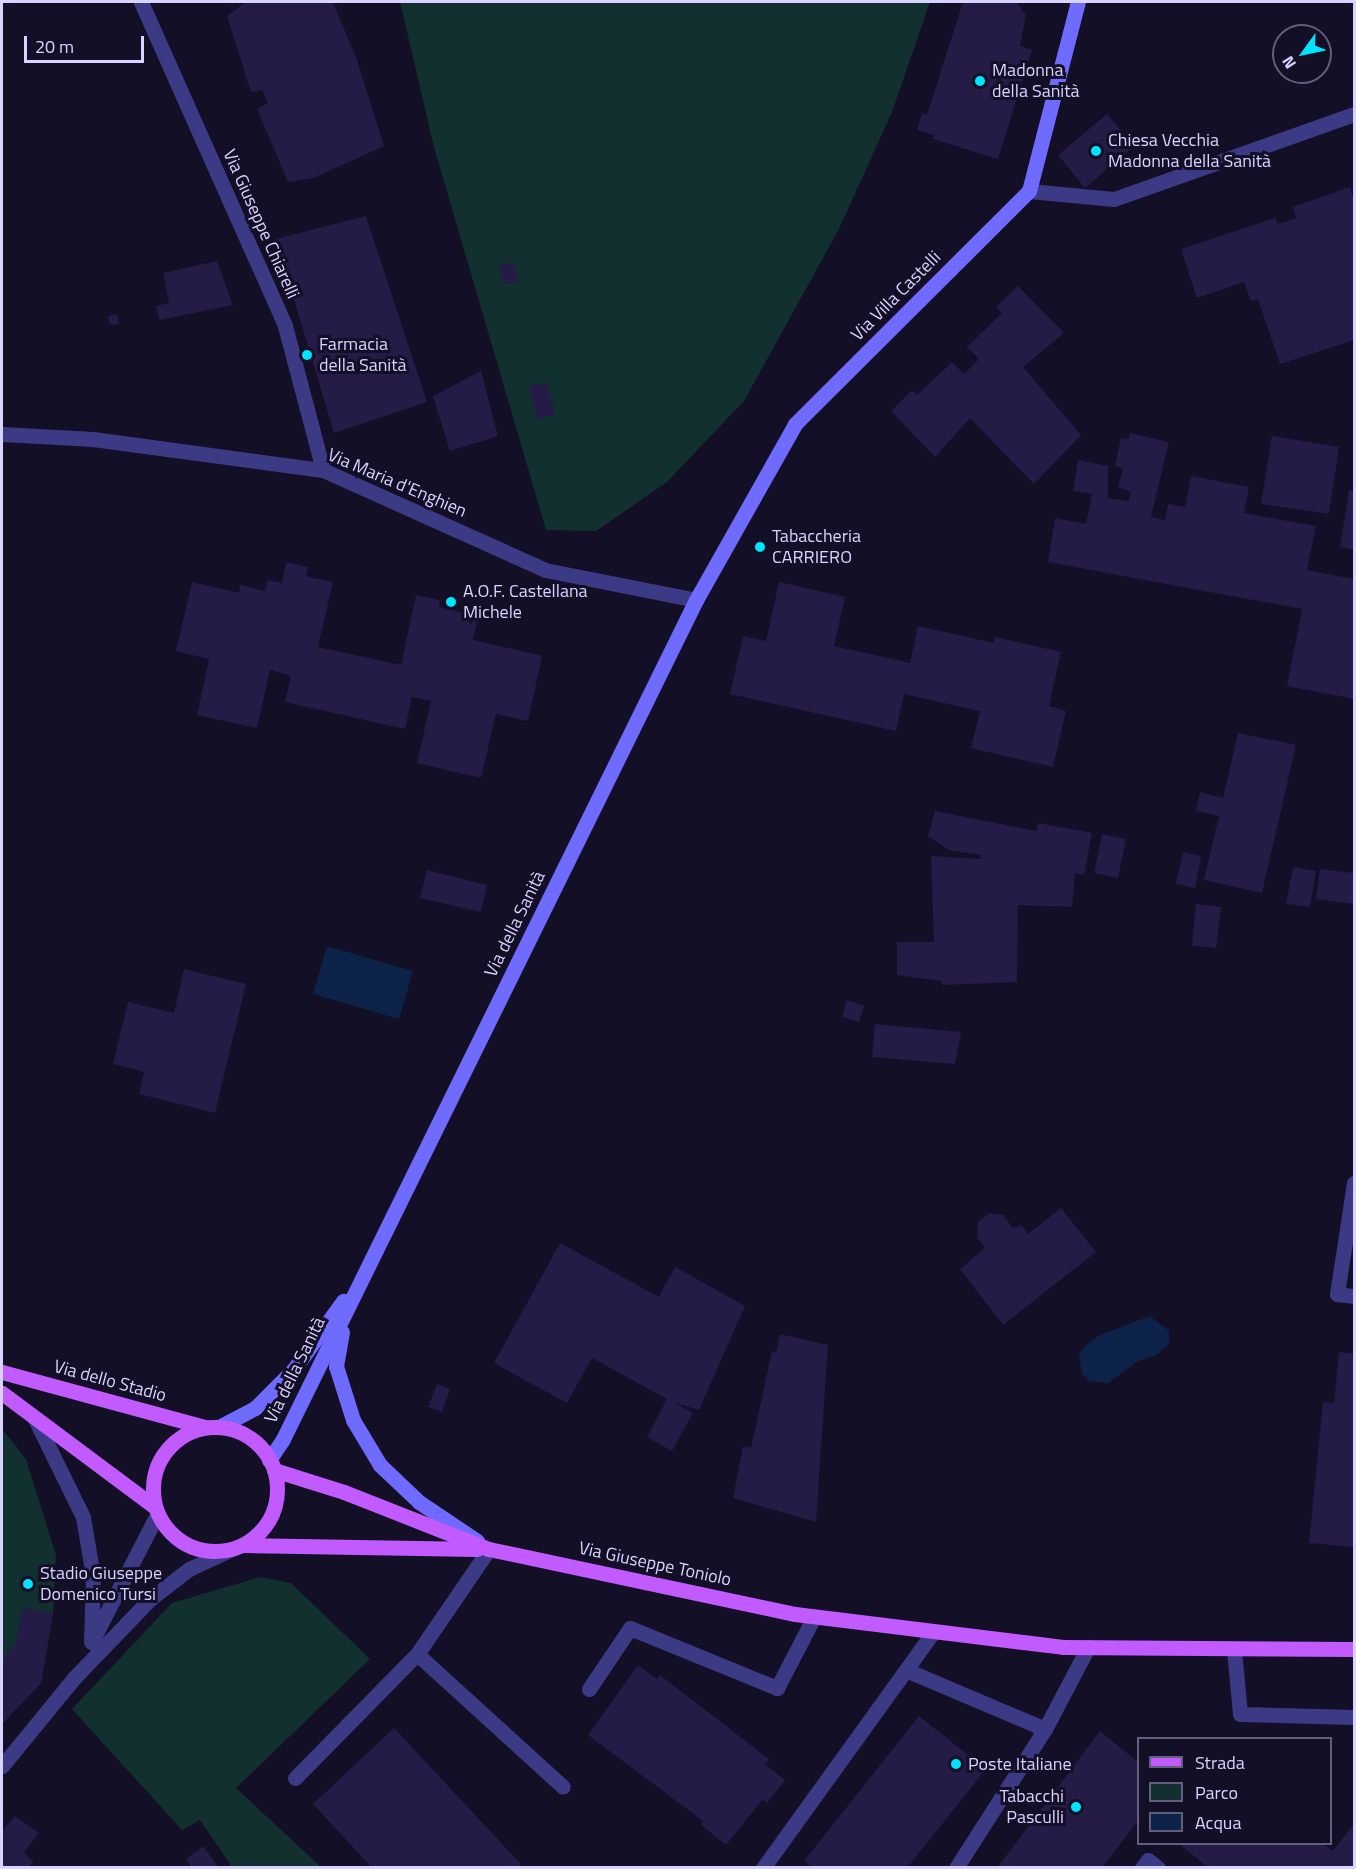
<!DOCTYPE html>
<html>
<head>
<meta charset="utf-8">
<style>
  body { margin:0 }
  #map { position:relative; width:1356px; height:1869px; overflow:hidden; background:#130f26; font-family:"Titillium Web",sans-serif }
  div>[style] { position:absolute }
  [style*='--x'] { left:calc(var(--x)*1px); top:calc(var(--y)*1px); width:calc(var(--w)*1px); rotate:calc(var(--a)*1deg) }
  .green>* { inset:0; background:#12302f }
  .water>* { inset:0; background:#0c2248 }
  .building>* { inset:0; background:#241b47 }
  .street>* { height:15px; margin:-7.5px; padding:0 7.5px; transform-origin:7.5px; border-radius:7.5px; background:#3d3a85 }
  .secondary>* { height:15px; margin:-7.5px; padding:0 7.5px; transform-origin:7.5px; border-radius:7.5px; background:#6f6bff }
  .primary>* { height:15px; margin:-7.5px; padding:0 7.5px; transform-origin:7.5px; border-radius:7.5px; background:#c25bff }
  .primary>.ring { margin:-7.5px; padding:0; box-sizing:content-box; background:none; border:15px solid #c25bff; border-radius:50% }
  .dots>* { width:16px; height:16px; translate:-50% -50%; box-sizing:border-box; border:3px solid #130f26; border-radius:50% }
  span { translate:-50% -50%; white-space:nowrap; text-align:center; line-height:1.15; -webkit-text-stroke:6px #130f26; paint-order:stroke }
  .poi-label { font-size:18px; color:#d9d4ff }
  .left { translate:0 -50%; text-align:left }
  .right { translate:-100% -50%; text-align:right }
  .street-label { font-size:18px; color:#d9d4ff }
  .frame { position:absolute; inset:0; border:3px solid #d9d4ff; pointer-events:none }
  .legend { position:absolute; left:1137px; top:1737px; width:195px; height:108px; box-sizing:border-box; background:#130f26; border:2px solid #625e7d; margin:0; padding:8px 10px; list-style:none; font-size:18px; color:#d9d4ff }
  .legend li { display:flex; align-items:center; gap:12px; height:30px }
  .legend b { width:30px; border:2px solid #625e7d }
  .north { position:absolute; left:1272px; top:24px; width:60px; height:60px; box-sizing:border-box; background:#130f26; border:2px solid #625e7d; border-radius:50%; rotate:237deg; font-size:16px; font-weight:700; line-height:24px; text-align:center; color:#d9d4ff }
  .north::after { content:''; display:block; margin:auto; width:21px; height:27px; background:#00e5ff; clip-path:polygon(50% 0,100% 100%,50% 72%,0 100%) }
  .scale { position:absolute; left:24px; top:36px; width:120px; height:27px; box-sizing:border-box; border:3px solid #d9d4ff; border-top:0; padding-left:8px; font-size:18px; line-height:21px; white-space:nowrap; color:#d9d4ff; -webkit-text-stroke:4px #130f26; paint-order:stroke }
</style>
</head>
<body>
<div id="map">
  <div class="green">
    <div style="clip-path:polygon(400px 2px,930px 2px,892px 112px,839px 229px,744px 401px,667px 482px,596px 531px,546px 530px,434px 147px)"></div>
    <div style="clip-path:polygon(2px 1429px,26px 1459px,56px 1555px,53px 1613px,41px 1683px,2px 1724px)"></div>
    <div style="clip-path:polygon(260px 1577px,291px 1583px,370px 1659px,236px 1788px,321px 1867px,232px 1867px,200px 1820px,182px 1830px,72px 1709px,172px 1603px)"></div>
  </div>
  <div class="water">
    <div style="clip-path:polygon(327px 946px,413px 971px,399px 1019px,313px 994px)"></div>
    <div style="clip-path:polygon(1150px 1316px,1169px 1331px,1169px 1344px,1157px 1355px,1138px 1361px,1108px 1383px,1089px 1381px,1082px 1374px,1079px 1354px,1086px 1345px,1100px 1335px)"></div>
  </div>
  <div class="building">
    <div style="clip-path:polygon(246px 2px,333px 2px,357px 60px,384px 146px,314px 178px,288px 182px,257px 109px,268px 103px,262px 90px,251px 92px,227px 16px)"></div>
    <div style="clip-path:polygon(963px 2px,1016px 2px,1026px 15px,1020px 46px,1032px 50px,998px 159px,933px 139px,934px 135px,917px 130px,922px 113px,927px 115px)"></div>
    <div style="clip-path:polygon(1107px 114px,1134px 146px,1085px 188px,1058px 155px)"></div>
    <div style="clip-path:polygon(1350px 187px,1354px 201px,1354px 340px,1280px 364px,1258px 299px,1251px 301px,1244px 282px,1197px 298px,1181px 249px,1275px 218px,1278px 224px,1296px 218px,1293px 207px)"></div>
    <div style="clip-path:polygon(366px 216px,427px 402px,334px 433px,276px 239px)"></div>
    <div style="clip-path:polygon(217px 261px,233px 305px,159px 320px,156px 306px,169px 303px,163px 273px)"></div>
    <div style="clip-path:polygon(514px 263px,517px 282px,503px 284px,499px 265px)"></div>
    <div style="clip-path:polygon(1018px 286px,1064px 333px,1023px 367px,1081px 435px,1034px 484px,970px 418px,935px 457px,891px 411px,912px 390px,917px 395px,952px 362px,964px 374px,979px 359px,967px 347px,1002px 313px,996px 307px)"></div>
    <div style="clip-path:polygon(117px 314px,119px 324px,110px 325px,108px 316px)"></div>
    <div style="clip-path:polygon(481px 371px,498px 436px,450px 451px,433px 396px)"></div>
    <div style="clip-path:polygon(547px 382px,555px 415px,537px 419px,529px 386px)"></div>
    <div style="clip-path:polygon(1130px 433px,1169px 442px,1151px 517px,1165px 520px,1168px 504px,1185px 507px,1191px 476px,1249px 487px,1244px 513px,1316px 526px,1307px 570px,1354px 579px,1354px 699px,1287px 686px,1302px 609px,1048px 562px,1055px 518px,1086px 524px,1092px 494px,1073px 491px,1078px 460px,1108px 466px,1108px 498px,1129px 501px,1131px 492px,1118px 487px,1123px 468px,1115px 466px,1121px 438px,1128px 439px)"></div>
    <div style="clip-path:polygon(1272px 436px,1339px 447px,1329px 514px,1261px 504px)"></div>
    <div style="clip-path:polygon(1349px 490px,1354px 491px,1354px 550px,1340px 547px)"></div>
    <div style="clip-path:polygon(286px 562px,308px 567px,306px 576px,333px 582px,318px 647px,401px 665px,416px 595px,440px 600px,439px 607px,478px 616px,473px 640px,542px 656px,528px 721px,496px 714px,481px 778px,417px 763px,431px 701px,412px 697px,405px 729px,285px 702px,291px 676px,270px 670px,257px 728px,197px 715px,209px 659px,176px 651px,192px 582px,239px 593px,240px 585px,265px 591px,268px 580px,282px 583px)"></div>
    <div style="clip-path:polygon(779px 582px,845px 597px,834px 646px,910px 663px,918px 626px,994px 643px,995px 637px,1061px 652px,1049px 706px,1066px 711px,1053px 767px,971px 748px,980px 711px,904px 694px,896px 731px,730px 694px,743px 636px,766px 641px)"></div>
    <div style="clip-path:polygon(1238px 733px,1296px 745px,1262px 893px,1204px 880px,1219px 816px,1196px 811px,1200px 792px,1223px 798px)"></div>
    <div style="clip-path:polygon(935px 811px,1036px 831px,1038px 823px,1092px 833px,1084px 875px,1075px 873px,1072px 907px,1018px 905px,1017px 982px,942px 985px,942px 981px,897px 975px,897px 942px,934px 942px,931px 856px,980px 859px,981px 855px,949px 850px,928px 836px)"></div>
    <div style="clip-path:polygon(1102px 834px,1126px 839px,1118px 878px,1094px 873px)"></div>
    <div style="clip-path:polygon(1183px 852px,1201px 856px,1195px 888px,1176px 884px)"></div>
    <div style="clip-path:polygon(1293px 867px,1316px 871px,1310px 907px,1286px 904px)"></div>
    <div style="clip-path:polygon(1320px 869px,1354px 873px,1354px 904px,1316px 899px)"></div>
    <div style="clip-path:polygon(427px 870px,487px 885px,481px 912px,420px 898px)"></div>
    <div style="clip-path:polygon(1196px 904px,1221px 907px,1216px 948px,1192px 946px)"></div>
    <div style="clip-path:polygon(184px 969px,246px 984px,215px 1113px,139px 1094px,144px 1072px,113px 1064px,128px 1002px,174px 1013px)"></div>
    <div style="clip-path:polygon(847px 1000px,864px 1006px,859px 1022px,842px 1017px)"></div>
    <div style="clip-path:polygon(875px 1024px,961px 1032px,955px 1064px,872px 1057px)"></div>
    <div style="clip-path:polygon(1061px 1208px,1096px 1252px,1003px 1325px,960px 1269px,985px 1248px,977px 1237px,978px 1222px,989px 1213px,1003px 1215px,1013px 1228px,1021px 1225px,1028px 1234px)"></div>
    <div style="clip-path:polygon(560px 1243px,659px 1297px,675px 1267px,745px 1306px,699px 1410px,675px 1403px,693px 1413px,672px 1451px,647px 1437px,667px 1399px,592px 1358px,567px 1403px,494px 1363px)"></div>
    <div style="clip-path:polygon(780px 1334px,828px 1345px,816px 1522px,733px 1498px,743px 1446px,751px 1448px,772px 1351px,776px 1352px)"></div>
    <div style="clip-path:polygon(1339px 1352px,1354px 1354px,1354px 1547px,1309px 1543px,1323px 1402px,1334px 1403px)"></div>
    <div style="clip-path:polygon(437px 1384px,450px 1389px,442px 1412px,428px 1407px)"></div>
    <div style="clip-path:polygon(22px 1608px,53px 1613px,41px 1683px,2px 1724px,2px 1660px,16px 1644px)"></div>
    <div style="clip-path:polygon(638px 1665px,657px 1679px,660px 1675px,769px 1759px,765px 1764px,785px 1780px,767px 1803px,763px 1799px,726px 1845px,701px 1825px,703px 1821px,588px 1735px)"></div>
    <div style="clip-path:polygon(919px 1716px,986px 1769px,907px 1868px,813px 1868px,804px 1861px)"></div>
    <div style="clip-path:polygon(394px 1728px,521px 1864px,517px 1868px,372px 1868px,313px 1804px)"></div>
    <div style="clip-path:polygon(1100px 1731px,1138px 1762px,1138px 1821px,1102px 1868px,997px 1868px)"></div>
    <div style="clip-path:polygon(15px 1816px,39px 1833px,24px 1852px,33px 1862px,27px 1868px,2px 1868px,2px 1831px)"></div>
    <div style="clip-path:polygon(1354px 1824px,1354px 1868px,1209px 1868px,1179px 1844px,1323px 1844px,1333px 1851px)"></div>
    <div style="clip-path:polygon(203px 1846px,219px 1868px,192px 1868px,186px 1859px)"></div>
  </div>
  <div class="street">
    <div style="--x:141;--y:2;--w:355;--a:66"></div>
    <div style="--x:285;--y:326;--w:149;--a:75.2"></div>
    <div style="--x:1029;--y:191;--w:85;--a:5.4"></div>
    <div style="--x:1114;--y:199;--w:255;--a:-19.5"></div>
    <div style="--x:2;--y:434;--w:91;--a:3.1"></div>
    <div style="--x:93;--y:439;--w:232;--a:7.7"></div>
    <div style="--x:323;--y:470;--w:243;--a:24.2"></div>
    <div style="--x:545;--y:570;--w:154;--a:11.2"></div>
    <div style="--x:1354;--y:1183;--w:112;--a:98.7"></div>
    <div style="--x:1337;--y:1294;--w:17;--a:7"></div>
    <div style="--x:35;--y:1419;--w:109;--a:63.9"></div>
    <div style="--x:83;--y:1517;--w:60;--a:80.4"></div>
    <div style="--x:93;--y:1576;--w:66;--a:91.7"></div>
    <div style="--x:489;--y:1549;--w:127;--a:124.4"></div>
    <div style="--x:417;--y:1654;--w:197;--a:42.3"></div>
    <div style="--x:94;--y:1637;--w:137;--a:-62.7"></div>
    <div style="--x:1234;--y:1650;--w:64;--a:84.6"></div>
    <div style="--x:1240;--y:1714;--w:114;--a:1.5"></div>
    <div style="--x:906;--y:1670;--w:151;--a:23"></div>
    <div style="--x:589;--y:1689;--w:73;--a:-56.1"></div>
    <div style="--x:630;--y:1628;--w:159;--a:22.2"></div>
    <div style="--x:777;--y:1688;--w:80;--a:-62.5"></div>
    <div style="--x:2;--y:1766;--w:114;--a:-50.7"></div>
    <div style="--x:74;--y:1678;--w:110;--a:-46.1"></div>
    <div style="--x:150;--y:1599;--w:49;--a:-37.6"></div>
    <div style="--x:189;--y:1569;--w:45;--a:-24.9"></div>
    <div style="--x:295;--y:1778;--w:174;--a:-45.5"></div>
    <div style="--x:763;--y:1868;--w:292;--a:-54.2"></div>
    <div style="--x:956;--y:1868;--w:165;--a:-57.4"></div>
    <div style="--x:1045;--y:1729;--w:93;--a:-62.3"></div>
    <div style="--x:1142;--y:1868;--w:10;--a:-53"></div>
    <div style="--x:1148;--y:1860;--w:13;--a:39"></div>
  </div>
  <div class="secondary">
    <div style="--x:342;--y:1332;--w:35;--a:100"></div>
    <div style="--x:336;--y:1366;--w:57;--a:72.5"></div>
    <div style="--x:353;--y:1420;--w:52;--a:59"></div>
    <div style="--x:380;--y:1465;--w:54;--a:43.5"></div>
    <div style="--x:419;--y:1502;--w:70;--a:33.9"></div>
    <div style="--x:219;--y:1427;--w:41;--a:-27.8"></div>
    <div style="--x:255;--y:1408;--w:55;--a:-45"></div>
    <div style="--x:294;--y:1369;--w:84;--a:-54.2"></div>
    <div style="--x:269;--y:1460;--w:25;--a:-56"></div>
    <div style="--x:283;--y:1439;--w:935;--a:-63.79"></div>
    <div style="--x:696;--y:600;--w:202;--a:-60.6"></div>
    <div style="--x:795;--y:424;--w:330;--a:-44.9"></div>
    <div style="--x:1029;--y:191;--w:195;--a:-75.5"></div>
  </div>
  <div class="primary">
    <div style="--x:2;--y:1372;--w:210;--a:15.2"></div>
    <div style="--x:2;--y:1393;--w:191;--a:36.7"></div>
    <div class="ring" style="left:153px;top:1427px;width:109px;height:109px"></div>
    <div style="--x:274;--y:1470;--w:73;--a:17.4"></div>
    <div style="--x:344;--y:1492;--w:156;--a:21.5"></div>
    <div style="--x:489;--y:1549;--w:313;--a:12"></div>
    <div style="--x:795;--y:1614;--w:270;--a:7"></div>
    <div style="--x:1063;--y:1647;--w:291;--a:0.4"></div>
    <div style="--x:244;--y:1545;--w:233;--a:1"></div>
  </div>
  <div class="dots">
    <div style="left:980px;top:81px;background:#00e5ff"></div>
    <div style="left:1096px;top:151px;background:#00e5ff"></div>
    <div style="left:307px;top:355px;background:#00e5ff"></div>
    <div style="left:760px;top:547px;background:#00e5ff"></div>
    <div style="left:451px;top:602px;background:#00e5ff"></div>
    <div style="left:28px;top:1584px;background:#00e5ff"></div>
    <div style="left:956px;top:1764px;background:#00e5ff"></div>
    <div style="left:1076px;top:1807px;background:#00e5ff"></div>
  </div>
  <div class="poi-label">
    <span class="left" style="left:992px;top:81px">Madonna<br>della Sanità</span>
    <span class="left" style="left:1108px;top:151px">Chiesa Vecchia<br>Madonna della Sanità</span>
    <span class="left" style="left:319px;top:355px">Farmacia<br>della Sanità</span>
    <span class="left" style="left:772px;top:547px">Tabaccheria<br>CARRIERO</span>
    <span class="left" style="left:463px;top:602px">A.O.F. Castellana<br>Michele</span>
    <span class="left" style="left:40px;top:1584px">Stadio Giuseppe<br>Domenico Tursi</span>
    <span class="left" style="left:968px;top:1764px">Poste Italiane</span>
    <span class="right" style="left:1064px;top:1807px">Tabacchi<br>Pasculli</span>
  </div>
  <div class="street-label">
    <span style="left:261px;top:224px;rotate:66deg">Via Giuseppe Chiarelli</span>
    <span style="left:896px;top:296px;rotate:-45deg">Via Villa Castelli</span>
    <span style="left:397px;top:483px;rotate:23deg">Via Maria d'Enghien</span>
    <span style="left:515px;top:924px;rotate:-64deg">Via della Sanità</span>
    <span style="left:295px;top:1370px;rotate:-64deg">Via della Sanità</span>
    <span style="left:110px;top:1381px;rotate:15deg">Via dello Stadio</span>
    <span style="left:655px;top:1564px;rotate:12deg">Via Giuseppe Toniolo</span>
  </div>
  <div class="frame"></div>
  <ul class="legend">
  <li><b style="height:8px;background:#c25bff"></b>Strada</li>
  <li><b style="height:16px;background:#12302f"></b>Parco</li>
  <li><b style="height:16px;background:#0c2248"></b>Acqua</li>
  </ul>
  <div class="north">N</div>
  <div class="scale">20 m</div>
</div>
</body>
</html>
